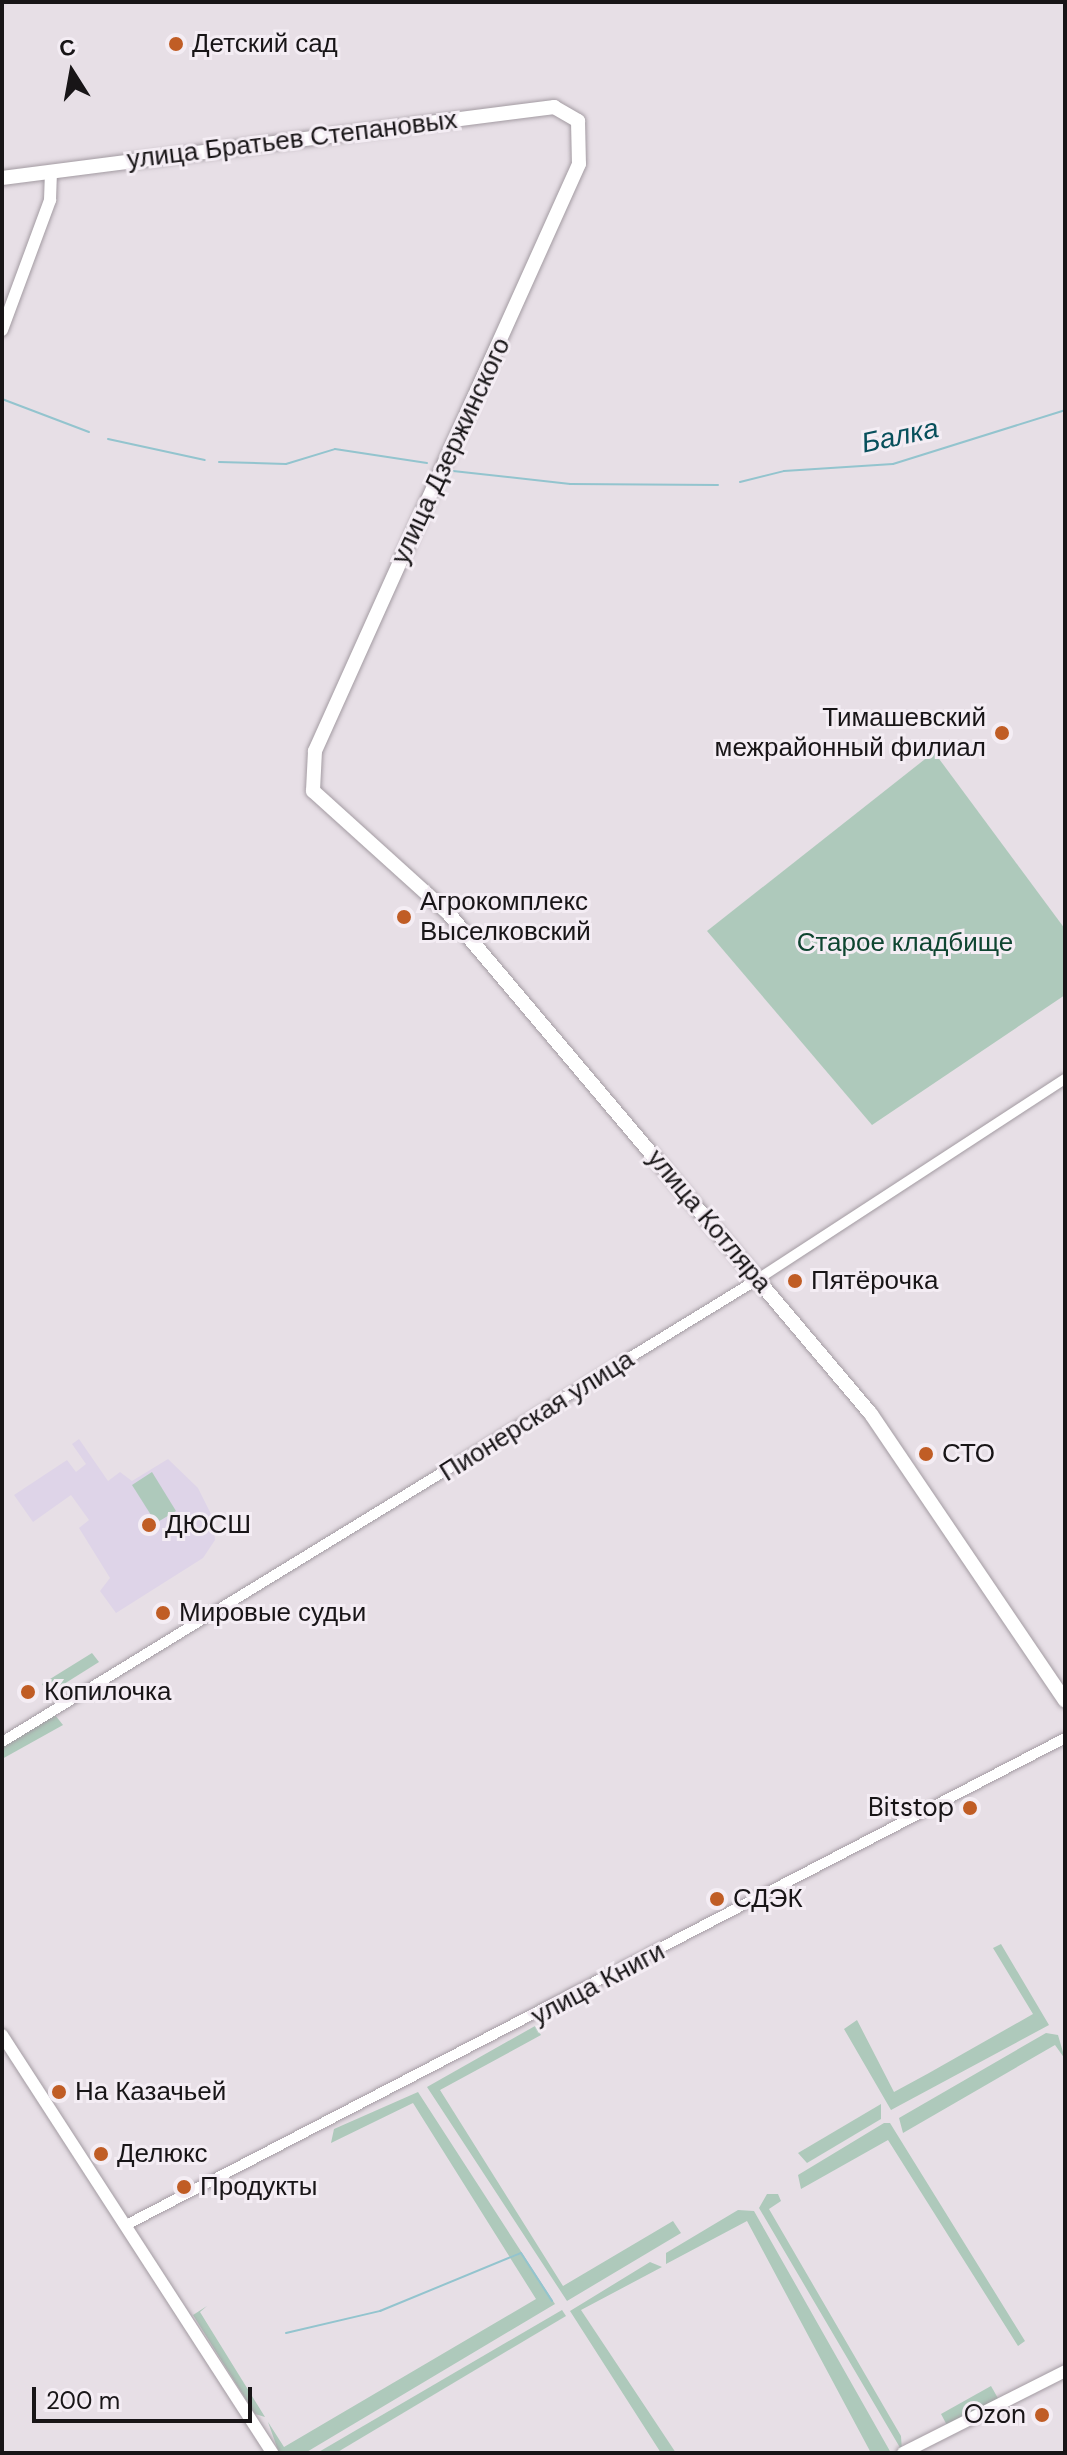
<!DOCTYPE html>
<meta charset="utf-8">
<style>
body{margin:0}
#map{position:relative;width:1067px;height:2455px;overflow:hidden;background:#e7dfe6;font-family:"DM Sans",sans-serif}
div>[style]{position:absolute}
.education>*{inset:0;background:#ded4e8}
.green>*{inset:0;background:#aec9bb}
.stream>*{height:2px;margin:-1px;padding:0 1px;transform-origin:1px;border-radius:1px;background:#93c4ce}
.roads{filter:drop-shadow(0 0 2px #a39ba2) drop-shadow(0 0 2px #a39ba2)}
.tertiary>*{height:10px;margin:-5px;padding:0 5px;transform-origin:5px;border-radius:5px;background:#fff}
.secondary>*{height:12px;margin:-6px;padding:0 6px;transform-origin:6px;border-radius:6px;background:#fff}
.primary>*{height:14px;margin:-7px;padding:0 7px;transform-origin:7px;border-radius:7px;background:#fff}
.dots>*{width:22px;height:22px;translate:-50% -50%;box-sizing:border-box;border:4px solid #f4edf4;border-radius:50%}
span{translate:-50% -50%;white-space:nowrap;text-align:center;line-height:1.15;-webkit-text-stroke:6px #f4edf4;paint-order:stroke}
.poi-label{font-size:26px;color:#181517}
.left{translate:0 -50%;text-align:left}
.right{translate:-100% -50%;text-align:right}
.street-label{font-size:26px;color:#181517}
.park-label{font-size:26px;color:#0e4530}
.water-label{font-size:28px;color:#08505c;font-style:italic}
.frame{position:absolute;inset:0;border:4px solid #181517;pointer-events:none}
.north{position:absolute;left:32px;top:32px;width:80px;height:80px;-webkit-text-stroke:6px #f4edf4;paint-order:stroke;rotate:349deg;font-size:22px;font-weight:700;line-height:32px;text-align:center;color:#181517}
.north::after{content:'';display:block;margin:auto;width:28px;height:36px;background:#181517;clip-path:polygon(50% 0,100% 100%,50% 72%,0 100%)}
.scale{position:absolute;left:32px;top:2387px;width:220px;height:36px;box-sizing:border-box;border:4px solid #181517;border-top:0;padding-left:10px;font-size:24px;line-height:28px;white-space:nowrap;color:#181517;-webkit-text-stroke:6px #f4edf4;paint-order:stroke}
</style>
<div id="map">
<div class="education">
<i style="clip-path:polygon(79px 1439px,108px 1481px,120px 1472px,132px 1481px,168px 1459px,198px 1488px,213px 1518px,215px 1540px,203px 1558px,116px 1613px,100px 1591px,110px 1578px,79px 1528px,89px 1520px,71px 1495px,33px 1522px,14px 1495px,67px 1460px,76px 1472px,86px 1464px,72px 1444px)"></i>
</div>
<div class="green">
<i style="clip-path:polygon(934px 752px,1065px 929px,1065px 995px,872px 1125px,707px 931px)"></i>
<i style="clip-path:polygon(152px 1472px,176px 1511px,156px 1523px,132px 1485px)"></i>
<i style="clip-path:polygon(92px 1653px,99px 1662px,48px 1694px,42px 1684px)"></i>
<i style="clip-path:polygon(55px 1715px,63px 1725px,2px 1759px,2px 1746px)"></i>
<i style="clip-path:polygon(1001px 1944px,1049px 2025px,891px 2110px,844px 2029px,857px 2020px,894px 2092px,929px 2073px,1033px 2014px,993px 1948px)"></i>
<i style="clip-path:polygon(535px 2026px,541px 2035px,440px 2090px,563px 2286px,673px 2221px,681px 2233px,567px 2301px,427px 2087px)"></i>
<i style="clip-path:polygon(1046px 2033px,1058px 2035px,1065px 2059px,1055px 2045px,903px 2133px,899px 2118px)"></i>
<i style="clip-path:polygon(418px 2092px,555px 2304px,305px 2453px,279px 2453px,268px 2422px,284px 2447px,536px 2299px,413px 2103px,331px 2143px,334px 2129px)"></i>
<i style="clip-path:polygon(881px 2104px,881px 2119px,807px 2163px,798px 2153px)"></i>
<i style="clip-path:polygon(884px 2123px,890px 2123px,1025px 2341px,1018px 2346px,888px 2140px,801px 2189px,798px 2175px)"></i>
<i style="clip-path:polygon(767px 2194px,778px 2194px,781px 2201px,769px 2209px,901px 2436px,902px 2451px,759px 2208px)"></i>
<i style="clip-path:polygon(738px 2210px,754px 2211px,891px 2453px,871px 2453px,747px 2221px,666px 2264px,666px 2253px)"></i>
<i style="clip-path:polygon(650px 2262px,662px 2267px,581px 2310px,676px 2453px,661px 2453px,570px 2311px)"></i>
<i style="clip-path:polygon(207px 2306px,200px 2312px,265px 2417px,255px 2414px,193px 2315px)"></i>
<i style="clip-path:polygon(562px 2310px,566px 2316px,336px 2453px,317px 2453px)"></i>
<i style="clip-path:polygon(991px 2386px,999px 2400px,949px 2429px,941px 2414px)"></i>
</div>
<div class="stream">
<i style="left:2px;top:399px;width:93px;rotate:20.8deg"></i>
<i style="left:108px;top:439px;width:99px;rotate:12.2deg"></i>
<i style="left:219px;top:462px;width:67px;rotate:1.7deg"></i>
<i style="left:286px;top:464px;width:51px;rotate:-17deg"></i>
<i style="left:335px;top:449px;width:93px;rotate:8.7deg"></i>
<i style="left:453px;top:471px;width:118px;rotate:6.3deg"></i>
<i style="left:570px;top:484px;width:148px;rotate:0.4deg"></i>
<i style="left:740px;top:482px;width:45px;rotate:-14deg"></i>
<i style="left:784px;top:471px;width:109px;rotate:-3.7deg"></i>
<i style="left:893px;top:464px;width:180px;rotate:-17.4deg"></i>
<i style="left:286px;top:2333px;width:97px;rotate:-13.2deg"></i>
<i style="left:380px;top:2311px;width:152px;rotate:-22.4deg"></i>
<i style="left:521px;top:2253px;width:57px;rotate:57.1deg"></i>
</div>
<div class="roads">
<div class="tertiary">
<i style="left:2px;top:1742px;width:887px;rotate:-31.48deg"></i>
<i style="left:758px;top:1279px;width:366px;rotate:-33.1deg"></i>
<i style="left:128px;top:2224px;width:1056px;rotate:-27.41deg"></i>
</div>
<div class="secondary">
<i style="left:2px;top:330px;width:139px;rotate:-69.7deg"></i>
<i style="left:50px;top:200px;width:28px;rotate:-88deg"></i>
<i style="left:2px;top:2035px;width:498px;rotate:57.1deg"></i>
<i style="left:903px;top:2453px;width:182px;rotate:-26.8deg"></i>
</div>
<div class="primary">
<i style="left:2px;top:178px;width:557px;rotate:-7.33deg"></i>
<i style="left:554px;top:107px;width:28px;rotate:30deg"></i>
<i style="left:578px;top:121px;width:43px;rotate:88.7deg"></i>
<i style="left:579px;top:164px;width:644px;rotate:114.22deg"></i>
<i style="left:315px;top:751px;width:40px;rotate:92.9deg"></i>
<i style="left:313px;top:791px;width:183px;rotate:42.1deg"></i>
<i style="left:449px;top:914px;width:654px;rotate:49.84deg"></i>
<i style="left:871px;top:1414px;width:346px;rotate:55.9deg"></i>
</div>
</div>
<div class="dots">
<i style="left:176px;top:44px;background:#c05d25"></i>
<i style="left:1002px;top:733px;background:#c05d25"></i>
<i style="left:404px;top:917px;background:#c05d25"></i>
<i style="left:795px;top:1281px;background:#c05d25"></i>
<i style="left:926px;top:1454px;background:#c05d25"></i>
<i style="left:149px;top:1525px;background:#c05d25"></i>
<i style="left:163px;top:1613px;background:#c05d25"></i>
<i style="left:28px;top:1692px;background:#c05d25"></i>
<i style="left:970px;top:1808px;background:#c05d25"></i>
<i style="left:717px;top:1899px;background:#c05d25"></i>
<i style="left:59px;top:2092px;background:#c05d25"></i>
<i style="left:101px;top:2154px;background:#c05d25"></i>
<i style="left:184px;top:2187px;background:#c05d25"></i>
<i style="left:1042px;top:2415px;background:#c05d25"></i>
</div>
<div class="poi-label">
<span class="left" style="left:192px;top:44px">Детский сад</span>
<span class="right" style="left:986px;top:733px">Тимашевский<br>межрайонный филиал</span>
<span class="left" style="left:420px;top:917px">Агрокомплекс<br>Выселковский</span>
<span class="left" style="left:811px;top:1281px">Пятёрочка</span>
<span class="left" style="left:942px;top:1454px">СТО</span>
<span class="left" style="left:165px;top:1525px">ДЮСШ</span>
<span class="left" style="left:179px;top:1613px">Мировые судьи</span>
<span class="left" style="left:44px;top:1692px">Копилочка</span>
<span class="right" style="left:954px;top:1808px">Bitstop</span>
<span class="left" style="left:733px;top:1899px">СДЭК</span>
<span class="left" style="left:75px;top:2092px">На Казачьей</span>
<span class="left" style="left:117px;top:2154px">Делюкс</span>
<span class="left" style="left:200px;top:2187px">Продукты</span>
<span class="right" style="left:1026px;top:2415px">Ozon</span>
</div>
<div class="street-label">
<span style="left:292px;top:140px;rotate:-7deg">улица Братьев Степановых</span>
<span style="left:451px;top:451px;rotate:-65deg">улица Дзержинского</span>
<span style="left:709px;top:1221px;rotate:50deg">улица Котляра</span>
<span style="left:537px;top:1416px;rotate:-32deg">Пионерская улица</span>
<span style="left:598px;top:1984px;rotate:-28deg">улица Книги</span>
</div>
<div class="park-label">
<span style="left:905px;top:943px">Старое кладбище</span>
</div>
<div class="water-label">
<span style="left:900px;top:436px;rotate:-12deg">Балка</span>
</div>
<div class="frame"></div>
<div class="north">С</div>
<div class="scale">200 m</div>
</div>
